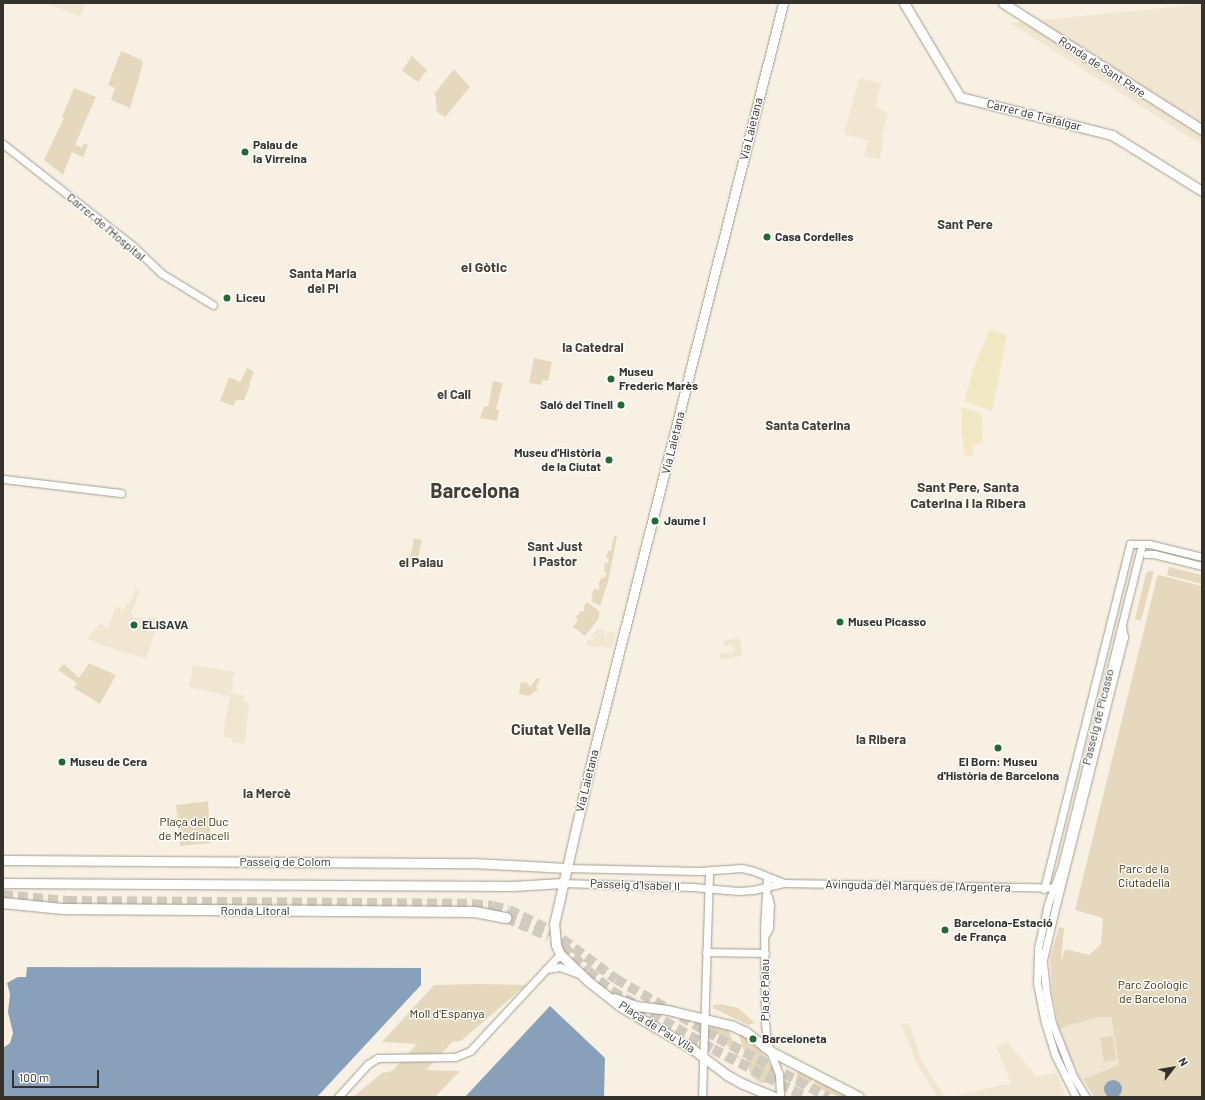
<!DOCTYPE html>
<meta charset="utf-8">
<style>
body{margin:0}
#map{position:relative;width:1205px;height:1100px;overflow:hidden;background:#f8f1e3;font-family:Barlow,sans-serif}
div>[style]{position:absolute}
.built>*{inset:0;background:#f1e6d1}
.green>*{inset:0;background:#e5d8bd}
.sand>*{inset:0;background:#f2e8c3}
.water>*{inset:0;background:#89a0ba}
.round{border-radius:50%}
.pier>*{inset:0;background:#f8f1e3}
.highway-tunnel>*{height:10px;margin-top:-5px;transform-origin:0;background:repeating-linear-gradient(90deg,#d1cbbf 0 10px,transparent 0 15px)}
.roads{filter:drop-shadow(0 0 1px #a39d90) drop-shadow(0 0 1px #a39d90)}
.minor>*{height:7px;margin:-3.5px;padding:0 3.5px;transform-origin:3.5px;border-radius:3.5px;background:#fff}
.major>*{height:9px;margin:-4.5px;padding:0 4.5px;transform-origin:4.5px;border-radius:4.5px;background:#fff}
.highway>*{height:10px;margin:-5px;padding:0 5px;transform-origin:5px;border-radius:5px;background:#fff}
.dots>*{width:11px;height:11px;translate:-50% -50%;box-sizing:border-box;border:2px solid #fff;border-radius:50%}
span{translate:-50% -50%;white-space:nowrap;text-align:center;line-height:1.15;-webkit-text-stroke:3px #fff;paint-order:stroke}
.street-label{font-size:12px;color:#35322d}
.poi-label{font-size:12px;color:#35322d;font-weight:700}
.left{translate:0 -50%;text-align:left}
.right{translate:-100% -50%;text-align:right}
.park-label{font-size:12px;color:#3e2d03}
.neighbourhood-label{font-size:13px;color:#433e33;font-weight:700}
.quarter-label{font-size:14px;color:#433e33;font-weight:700}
.district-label{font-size:16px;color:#433e33;font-weight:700}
.town-label{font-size:20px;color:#433e33;font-weight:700}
.frame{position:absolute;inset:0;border:4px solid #35322d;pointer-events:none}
.north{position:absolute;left:1153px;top:1048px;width:40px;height:40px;-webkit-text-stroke:3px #fff;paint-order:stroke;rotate:59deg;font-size:11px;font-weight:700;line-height:16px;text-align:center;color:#35322d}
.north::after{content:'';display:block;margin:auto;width:14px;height:18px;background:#35322d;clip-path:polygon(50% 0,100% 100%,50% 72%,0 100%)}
.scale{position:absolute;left:12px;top:1070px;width:87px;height:18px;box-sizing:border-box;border:2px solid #35322d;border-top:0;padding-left:5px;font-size:12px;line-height:14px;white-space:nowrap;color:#35322d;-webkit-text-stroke:3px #fff;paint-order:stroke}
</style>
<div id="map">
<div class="built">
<i style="clip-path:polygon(46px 3px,86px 3px,81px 15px,79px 16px)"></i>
<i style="clip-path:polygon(1202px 4px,1202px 145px,1010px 23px)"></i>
<i style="clip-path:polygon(859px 78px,881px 84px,875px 107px,888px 113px,882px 135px,884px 136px,880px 159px,864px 157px,868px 140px,844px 134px)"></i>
<i style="clip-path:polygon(135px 590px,140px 591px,131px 614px,134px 615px,134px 617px,147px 621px,151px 616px,160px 619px,146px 659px,101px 645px,87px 638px,100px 623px,110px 629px,109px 624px,116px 607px,124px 610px,126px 603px,130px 604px)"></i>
<i style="clip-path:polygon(597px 629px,604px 630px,604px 634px,607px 634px,607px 631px,616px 633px,612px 648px,588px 646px,586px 644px,589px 639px,592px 641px,594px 640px,591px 637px)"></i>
<i style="clip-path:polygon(740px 638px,742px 656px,721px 660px,719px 653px,723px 654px,729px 652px,729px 655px,732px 655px,732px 652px,734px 651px,734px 646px,731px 646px,730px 643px,728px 644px,728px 646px,724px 646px,723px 641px)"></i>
<i style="clip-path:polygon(193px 665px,235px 672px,231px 693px,244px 696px,243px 702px,249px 703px,245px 743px,232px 743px,233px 738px,223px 737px,230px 696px,189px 687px)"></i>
<i style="clip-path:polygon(1098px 1017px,1111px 1017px,1119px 1065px,1081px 1080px,1070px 1058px,1059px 1029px,1074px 1023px,1075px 1024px)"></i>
<i style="clip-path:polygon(909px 1023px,922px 1061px,945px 1097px,937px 1097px,916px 1062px,901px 1024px)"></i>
<i style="clip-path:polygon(1008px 1043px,1036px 1076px,1057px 1073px,1066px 1097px,952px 1097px,1011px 1083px,996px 1046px)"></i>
</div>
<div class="green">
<i style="clip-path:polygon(121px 51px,142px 60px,143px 64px,130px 108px,111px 100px,115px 88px,108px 85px)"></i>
<i style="clip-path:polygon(412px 56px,427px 70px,418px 82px,402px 71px)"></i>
<i style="clip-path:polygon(454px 69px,470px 87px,445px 117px,437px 112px,435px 93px)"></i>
<i style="clip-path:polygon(74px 88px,96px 97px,75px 145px,82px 148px,84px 143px,88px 145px,83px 157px,72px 152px,63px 175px,44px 160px,64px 118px,62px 117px)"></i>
<i style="clip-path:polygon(534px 358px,552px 362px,548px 381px,542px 380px,541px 385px,529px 383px)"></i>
<i style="clip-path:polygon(247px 368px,254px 372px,249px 384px,250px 385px,244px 400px,236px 400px,234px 406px,220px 401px,229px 377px,240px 382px)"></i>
<i style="clip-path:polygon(493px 381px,503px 383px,496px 409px,499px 410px,497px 421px,480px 418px,484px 406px,488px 407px)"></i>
<i style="clip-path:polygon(614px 536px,617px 536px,608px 582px,600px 606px,591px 601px,593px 597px,591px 595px,595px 588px,598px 590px,600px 586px,598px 584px,602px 577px,605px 578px,606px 573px,604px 571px,605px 563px,608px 563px,609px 559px,606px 558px,608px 551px,611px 551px)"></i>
<i style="clip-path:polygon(414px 538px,422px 540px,417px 562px,410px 560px)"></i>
<i style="clip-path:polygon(1169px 567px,1202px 575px,1202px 584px,1167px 575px)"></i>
<i style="clip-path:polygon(1150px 571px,1154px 571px,1141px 621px,1135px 619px,1146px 573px)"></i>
<i style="clip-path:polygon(1159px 575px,1202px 586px,1202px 1097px,1094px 1097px,1083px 1079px,1119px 1065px,1111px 1017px,1098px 1017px,1075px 1024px,1074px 1023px,1059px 1029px,1052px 992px,1050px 958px,1059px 927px,1064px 928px,1061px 962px,1065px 949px,1089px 955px,1101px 944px,1103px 918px,1075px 910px,1157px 577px)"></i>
<i style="clip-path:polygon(587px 602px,599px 611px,599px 618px,585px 636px,573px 627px,578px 620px,575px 618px,581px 611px,583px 612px,585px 609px,583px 607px)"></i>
<i style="clip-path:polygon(89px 663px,116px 675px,100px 704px,74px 688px,77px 683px,58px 670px,64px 664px,79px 678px)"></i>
<i style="clip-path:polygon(537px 678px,540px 679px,536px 687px,538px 690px,528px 696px,519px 694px,521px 682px,528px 683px,529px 686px,531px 686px)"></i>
<i style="clip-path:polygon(208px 801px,211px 843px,180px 846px,176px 805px)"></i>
<i style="clip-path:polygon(481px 984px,526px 985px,461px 1041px,452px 1042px,426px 1070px,460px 1071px,435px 1097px,353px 1097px,382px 1073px,392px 1071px,417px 1044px,382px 1042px,434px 985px)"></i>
<i style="clip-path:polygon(721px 1004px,738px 1008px,755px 1023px,748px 1025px,713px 1008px,713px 1005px)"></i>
<i style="clip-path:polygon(713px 1024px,727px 1027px,741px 1061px,710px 1026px)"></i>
<i style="clip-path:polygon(738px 1031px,759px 1048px,766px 1057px,774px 1073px,776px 1082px,760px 1083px,751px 1076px)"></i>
<i style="clip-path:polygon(1113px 1036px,1116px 1060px,1104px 1062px,1100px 1038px)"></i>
<i style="clip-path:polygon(798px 1070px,813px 1079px,806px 1087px,795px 1083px)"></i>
<i style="clip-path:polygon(815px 1079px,847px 1096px,847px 1097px,839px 1097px,814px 1086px)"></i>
</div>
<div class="sand">
<i style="clip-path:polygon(989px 330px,1007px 335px,992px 411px,964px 401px,973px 370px)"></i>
<i style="clip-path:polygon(962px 407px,982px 414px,983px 442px,972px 446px,974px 455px,965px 456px,961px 428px)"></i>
</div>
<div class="water">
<i style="clip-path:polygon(3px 967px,421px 968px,421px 985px,317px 1097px,3px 1097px)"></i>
<i style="clip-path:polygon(550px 1006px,605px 1058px,604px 1097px,465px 1097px)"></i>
<i class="round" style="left:1104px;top:1080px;width:18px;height:18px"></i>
</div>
<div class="pier">
<i style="clip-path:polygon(3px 967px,27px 967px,26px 977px,18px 977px,7px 983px,10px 994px,8px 1012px,13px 1033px,10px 1043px,3px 1048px)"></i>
</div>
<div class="highway-tunnel">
<i style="left:3px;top:895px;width:64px;rotate:5.4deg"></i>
<i style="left:67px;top:901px;width:406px;rotate:0.4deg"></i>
<i style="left:473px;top:904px;width:20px;rotate:6deg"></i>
<i style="left:493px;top:906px;width:16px;rotate:14deg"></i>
<i style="left:509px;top:910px;width:46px;rotate:26deg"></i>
<i style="left:550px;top:930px;width:82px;rotate:36.6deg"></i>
<i style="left:616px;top:979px;width:118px;rotate:30deg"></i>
<i style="left:718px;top:1038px;width:125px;rotate:28.2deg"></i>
<i style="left:506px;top:918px;width:46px;rotate:23.2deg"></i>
<i style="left:563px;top:946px;width:35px;rotate:45deg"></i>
<i style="left:588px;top:971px;width:31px;rotate:40deg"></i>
<i style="left:612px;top:991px;width:116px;rotate:29.9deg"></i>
<i style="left:713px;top:1049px;width:105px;rotate:27.3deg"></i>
</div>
<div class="roads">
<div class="minor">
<i style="left:3px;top:144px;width:164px;rotate:38.1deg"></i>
<i style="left:132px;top:245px;width:40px;rotate:44deg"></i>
<i style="left:161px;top:273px;width:61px;rotate:31.6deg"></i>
<i style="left:3px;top:479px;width:119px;rotate:6.8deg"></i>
<i style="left:1146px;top:554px;width:8px"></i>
<i style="left:1154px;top:554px;width:49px;rotate:14deg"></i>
<i style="left:566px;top:868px;width:133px;rotate:1.3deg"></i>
<i style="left:699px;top:871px;width:43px;rotate:-4deg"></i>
<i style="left:742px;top:868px;width:12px;rotate:14deg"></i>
<i style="left:754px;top:871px;width:31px;rotate:22deg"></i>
<i style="left:767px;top:877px;width:51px;rotate:93.4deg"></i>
<i style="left:764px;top:928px;width:95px;rotate:89.4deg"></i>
<i style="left:765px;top:1023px;width:20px;rotate:84deg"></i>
<i style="left:767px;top:1043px;width:34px;rotate:69deg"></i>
<i style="left:779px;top:1075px;width:22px;rotate:87deg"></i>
<i style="left:562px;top:883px;width:131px;rotate:1.7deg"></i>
<i style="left:693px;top:887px;width:45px;rotate:5.1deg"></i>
<i style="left:738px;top:891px;width:15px;rotate:-4deg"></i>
<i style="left:753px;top:890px;width:31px;rotate:-13deg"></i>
<i style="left:783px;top:883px;width:277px;rotate:1deg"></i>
<i style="left:1044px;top:889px;width:356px;rotate:-76deg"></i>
<i style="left:1130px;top:544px;width:19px"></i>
<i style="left:1149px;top:544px;width:55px;rotate:13.8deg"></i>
<i style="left:765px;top:935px;width:8px;rotate:-60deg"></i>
<i style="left:769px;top:928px;width:23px;rotate:-88deg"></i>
<i style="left:770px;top:905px;width:9px;rotate:-103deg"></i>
<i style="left:706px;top:952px;width:59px;rotate:1deg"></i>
<i style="left:547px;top:969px;width:13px;rotate:-9deg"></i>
<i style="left:560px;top:967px;width:20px;rotate:20deg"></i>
<i style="left:338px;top:1097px;width:45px;rotate:-47.7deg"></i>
<i style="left:368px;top:1064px;width:12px;rotate:-31deg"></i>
<i style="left:378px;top:1058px;width:77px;rotate:-0.7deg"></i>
<i style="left:455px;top:1057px;width:16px;rotate:-22deg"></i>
<i style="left:470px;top:1051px;width:132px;rotate:-47.1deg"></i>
<i style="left:702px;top:1097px;width:226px;rotate:-88.2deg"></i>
<i style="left:1076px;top:1097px;width:47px;rotate:-116.6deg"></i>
<i style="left:1055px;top:1055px;width:34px;rotate:-107deg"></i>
<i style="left:1045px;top:1023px;width:41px;rotate:-101.3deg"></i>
<i style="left:1037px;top:983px;width:35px;rotate:-88deg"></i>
<i style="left:1038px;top:948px;width:45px;rotate:-77.2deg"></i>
<i style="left:1048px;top:904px;width:37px;rotate:-70deg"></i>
<i style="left:1061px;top:869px;width:335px;rotate:-76deg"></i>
<i style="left:1086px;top:1097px;width:25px;rotate:-122deg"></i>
<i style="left:1073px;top:1076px;width:57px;rotate:-111.6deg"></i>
<i style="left:1052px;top:1023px;width:33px;rotate:-101deg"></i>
<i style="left:1046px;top:991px;width:31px;rotate:-96deg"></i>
<i style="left:1043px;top:960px;width:52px;rotate:-76.8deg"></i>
<i style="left:1055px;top:909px;width:281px;rotate:-75.8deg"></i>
<i style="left:1124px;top:637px;width:10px;rotate:-101deg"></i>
</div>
<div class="major">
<i style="left:904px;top:3px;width:109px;rotate:59.2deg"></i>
<i style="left:960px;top:97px;width:157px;rotate:14deg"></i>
<i style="left:1112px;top:135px;width:106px;rotate:31.9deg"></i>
<i style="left:1003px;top:3px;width:236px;rotate:32.5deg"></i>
<i style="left:3px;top:860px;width:469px;rotate:0.4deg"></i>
<i style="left:472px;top:863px;width:94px;rotate:3deg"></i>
<i style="left:3px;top:883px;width:510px;rotate:0.34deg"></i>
<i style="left:513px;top:886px;width:49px;rotate:-3.5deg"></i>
<i style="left:614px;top:998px;width:23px;rotate:20deg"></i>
<i style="left:636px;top:1006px;width:32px;rotate:7deg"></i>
<i style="left:668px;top:1010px;width:67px;rotate:13.8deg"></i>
<i style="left:733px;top:1026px;width:14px;rotate:25deg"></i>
<i style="left:746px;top:1032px;width:31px;rotate:38deg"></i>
<i style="left:770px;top:1051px;width:100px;rotate:27.3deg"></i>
<i style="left:774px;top:1097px;width:34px;rotate:-157deg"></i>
<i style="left:743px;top:1084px;width:18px;rotate:-151deg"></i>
<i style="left:727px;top:1075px;width:45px;rotate:-143.1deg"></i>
<i style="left:691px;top:1048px;width:81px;rotate:-149.6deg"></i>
<i style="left:621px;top:1007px;width:42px;rotate:-141.8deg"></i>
<i style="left:588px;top:981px;width:39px;rotate:-136deg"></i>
<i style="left:560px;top:954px;width:10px;rotate:-114deg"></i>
<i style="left:556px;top:945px;width:21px;rotate:-95deg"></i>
<i style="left:554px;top:924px;width:153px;rotate:-77.1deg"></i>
<i style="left:588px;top:775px;width:796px;rotate:-75.82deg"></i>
</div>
<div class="highway">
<i style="left:3px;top:903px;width:60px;rotate:5.7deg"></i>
<i style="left:63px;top:909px;width:412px;rotate:0.4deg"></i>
<i style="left:475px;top:912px;width:32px;rotate:11deg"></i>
</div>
</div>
<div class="dots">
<i style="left:245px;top:152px;background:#266833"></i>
<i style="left:767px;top:237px;background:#266833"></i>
<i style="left:227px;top:298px;background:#266833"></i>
<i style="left:611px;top:379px;background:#266833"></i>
<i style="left:621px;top:405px;background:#266833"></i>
<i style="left:609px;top:460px;background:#266833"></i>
<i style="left:655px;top:521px;background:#266833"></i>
<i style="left:840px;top:622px;background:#266833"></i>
<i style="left:134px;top:625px;background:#266833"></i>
<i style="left:998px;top:748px;background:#266833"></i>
<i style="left:62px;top:762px;background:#266833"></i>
<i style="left:945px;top:930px;background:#266833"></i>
<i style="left:753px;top:1039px;background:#266833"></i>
</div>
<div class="street-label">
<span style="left:1102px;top:67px;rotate:33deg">Ronda de Sant Pere</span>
<span style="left:1034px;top:115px;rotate:14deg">Carrer de Trafalgar</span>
<span style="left:751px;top:129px;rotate:-76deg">Via Laietana</span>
<span style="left:106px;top:227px;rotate:40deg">Carrer de l'Hospital</span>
<span style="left:673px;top:443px;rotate:-76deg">Via Laietana</span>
<span style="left:1098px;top:717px;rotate:-76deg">Passeig de Picasso</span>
<span style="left:587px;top:781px;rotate:-76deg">Via Laietana</span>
<span style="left:285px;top:862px">Passeig de Colom</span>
<span style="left:635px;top:885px;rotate:2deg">Passeig d'Isabel II</span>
<span style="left:918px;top:886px;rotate:1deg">Avinguda del Marquès de l'Argentera</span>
<span style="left:255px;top:911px">Ronda Litoral</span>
<span style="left:765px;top:990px;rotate:-90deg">Pla de Palau</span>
<span style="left:657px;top:1027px;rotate:32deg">Plaça de Pau Vila</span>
</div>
<div class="poi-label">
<span class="left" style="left:253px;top:152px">Palau de<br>la Virreina</span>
<span class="left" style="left:775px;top:237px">Casa Cordelles</span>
<span class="left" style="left:236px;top:298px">Liceu</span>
<span class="left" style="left:619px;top:379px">Museu<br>Frederic Marès</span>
<span class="right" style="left:613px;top:405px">Saló del Tinell</span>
<span class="right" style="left:601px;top:460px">Museu d'Història<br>de la Ciutat</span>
<span class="left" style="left:664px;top:521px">Jaume I</span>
<span class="left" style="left:848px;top:622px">Museu Picasso</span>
<span class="left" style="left:142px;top:625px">ELISAVA</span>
<span class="left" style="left:70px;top:762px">Museu de Cera</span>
<span style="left:998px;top:769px">El Born: Museu<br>d'Història de Barcelona</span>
<span class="left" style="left:954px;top:930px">Barcelona-Estació<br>de França</span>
<span class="left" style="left:762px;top:1039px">Barceloneta</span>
</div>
<div class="park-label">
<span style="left:194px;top:829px">Plaça del Duc<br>de Medinaceli</span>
<span style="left:1144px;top:876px">Parc de la<br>Ciutadella</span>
<span style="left:1153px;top:992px">Parc Zoològic<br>de Barcelona</span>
<span style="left:447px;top:1014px">Moll d'Espanya</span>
</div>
<div class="neighbourhood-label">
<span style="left:965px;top:224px">Sant Pere</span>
<span style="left:323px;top:281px">Santa Maria<br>del Pi</span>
<span style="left:593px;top:347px">la Catedral</span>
<span style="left:454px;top:394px">el Call</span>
<span style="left:808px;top:425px">Santa Caterina</span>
<span style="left:555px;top:554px">Sant Just<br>i Pastor</span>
<span style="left:421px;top:562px">el Palau</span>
<span style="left:881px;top:739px">la Ribera</span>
<span style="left:267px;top:793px">la Mercè</span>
</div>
<div class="quarter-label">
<span style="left:484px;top:267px">el Gòtic</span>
<span style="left:968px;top:495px">Sant Pere, Santa<br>Caterina i la Ribera</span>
</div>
<div class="district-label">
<span style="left:551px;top:729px">Ciutat Vella</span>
</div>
<div class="town-label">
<span style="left:475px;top:490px">Barcelona</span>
</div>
<div class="frame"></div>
<div class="north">N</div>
<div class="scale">100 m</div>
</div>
